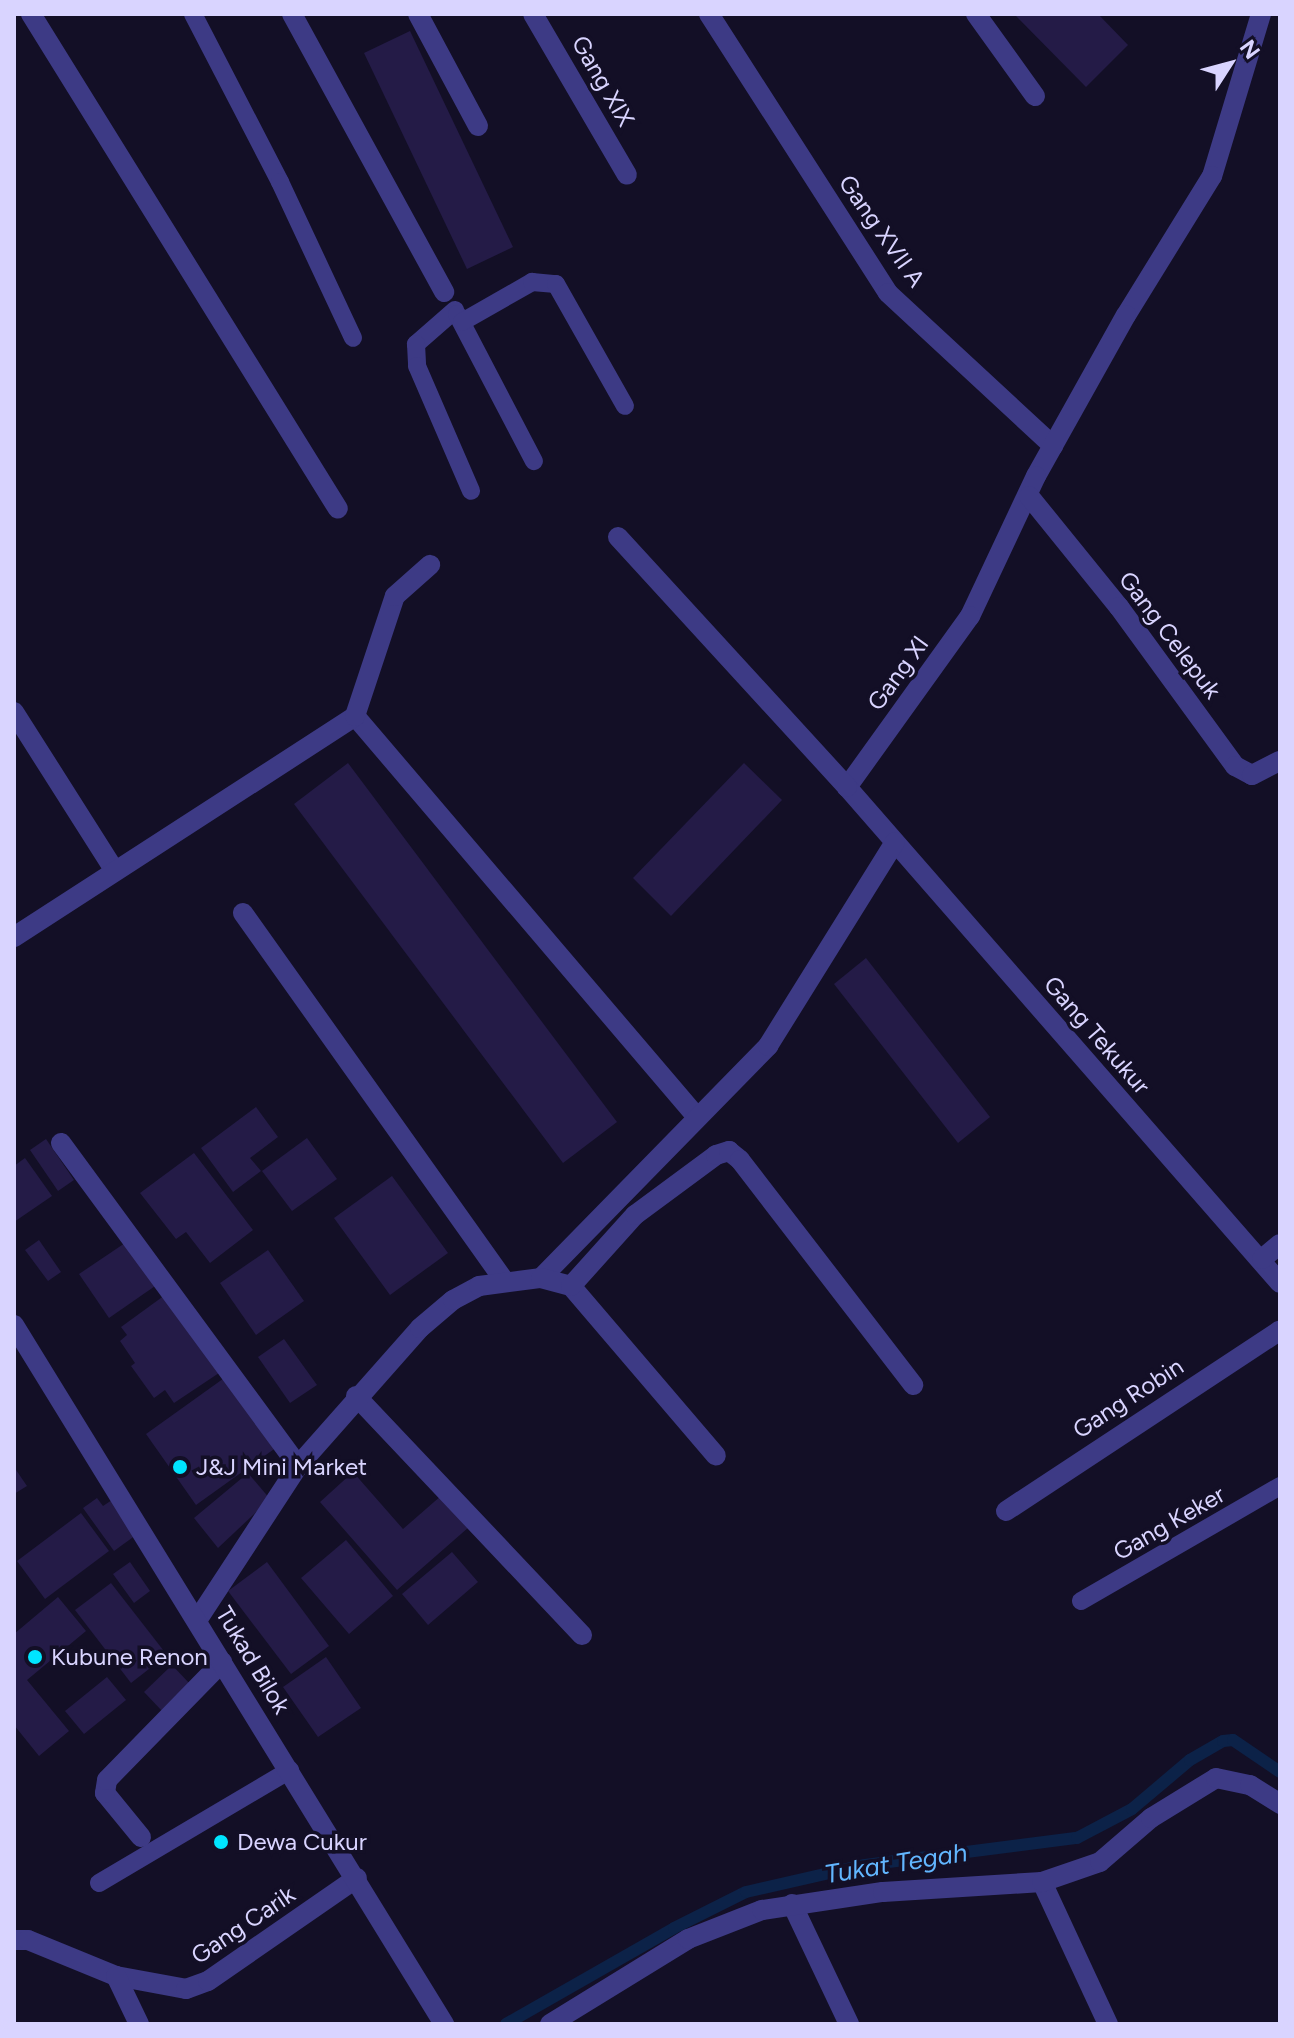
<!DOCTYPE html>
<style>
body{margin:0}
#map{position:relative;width:1294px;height:2038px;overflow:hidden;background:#130f26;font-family:Figtree,sans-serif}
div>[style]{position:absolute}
.stream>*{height:12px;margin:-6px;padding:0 6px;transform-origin:6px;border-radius:6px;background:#0c2248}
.building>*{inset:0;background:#241b47}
.service>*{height:18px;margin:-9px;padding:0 9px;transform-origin:9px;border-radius:9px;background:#3d3a85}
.minor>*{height:20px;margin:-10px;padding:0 10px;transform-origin:10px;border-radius:10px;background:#3d3a85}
.tertiary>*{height:20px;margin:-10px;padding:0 10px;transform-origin:10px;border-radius:10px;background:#3d3a85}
.dots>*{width:22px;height:22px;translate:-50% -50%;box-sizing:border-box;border:4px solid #130f26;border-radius:50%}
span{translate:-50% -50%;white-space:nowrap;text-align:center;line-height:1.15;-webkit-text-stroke:7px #130f26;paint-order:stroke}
.street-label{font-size:24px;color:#d9d4ff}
.poi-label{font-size:24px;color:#d9d4ff}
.left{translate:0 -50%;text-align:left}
.water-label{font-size:26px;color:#62b6ff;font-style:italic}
.frame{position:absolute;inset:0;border:16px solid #d9d4ff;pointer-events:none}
.north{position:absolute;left:1190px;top:24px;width:80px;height:80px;-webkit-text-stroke:6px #130f26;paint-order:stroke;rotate:54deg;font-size:22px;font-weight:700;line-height:32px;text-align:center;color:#d9d4ff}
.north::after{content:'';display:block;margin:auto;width:28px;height:36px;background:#d9d4ff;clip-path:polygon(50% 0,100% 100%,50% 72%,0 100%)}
</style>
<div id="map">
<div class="stream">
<i style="left:506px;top:2024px;width:193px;rotate:-29.7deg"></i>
<i style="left:674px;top:1928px;width:80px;rotate:-26.6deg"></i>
<i style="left:746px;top:1892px;width:122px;rotate:-12.8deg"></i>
<i style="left:865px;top:1865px;width:214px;rotate:-7.3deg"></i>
<i style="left:1077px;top:1838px;width:62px;rotate:-27.8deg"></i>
<i style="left:1132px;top:1809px;width:76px;rotate:-40.2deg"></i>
<i style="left:1190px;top:1760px;width:38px;rotate:-30deg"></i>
<i style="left:1223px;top:1741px;width:10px;rotate:-6deg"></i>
<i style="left:1233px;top:1740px;width:57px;rotate:34.2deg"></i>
</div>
<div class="building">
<i style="clip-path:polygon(1014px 14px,1098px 14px,1128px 45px,1086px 87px)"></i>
<i style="clip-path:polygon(410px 31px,513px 247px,467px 269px,364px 53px)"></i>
<i style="clip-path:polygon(348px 763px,617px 1122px,563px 1163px,294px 804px)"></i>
<i style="clip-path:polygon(744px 763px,782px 800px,671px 916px,633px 878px)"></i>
<i style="clip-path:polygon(866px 958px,990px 1117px,958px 1143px,834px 984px)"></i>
<i style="clip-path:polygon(256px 1107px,278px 1137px,250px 1158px,261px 1171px,233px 1192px,201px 1148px)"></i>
<i style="clip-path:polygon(307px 1138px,337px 1179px,292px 1211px,262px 1171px)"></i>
<i style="clip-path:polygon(46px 1139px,74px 1180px,58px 1191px,30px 1150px)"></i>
<i style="clip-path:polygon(194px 1153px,253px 1230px,210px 1263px,186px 1232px,176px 1239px,140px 1193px)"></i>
<i style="clip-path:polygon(25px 1158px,52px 1196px,14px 1222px,14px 1166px)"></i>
<i style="clip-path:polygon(392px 1176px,448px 1253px,390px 1295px,334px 1218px)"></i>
<i style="clip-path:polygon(39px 1240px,61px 1272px,48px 1281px,25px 1250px)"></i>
<i style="clip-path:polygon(128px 1241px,158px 1284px,109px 1318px,79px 1274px)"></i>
<i style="clip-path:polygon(268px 1250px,304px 1301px,256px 1335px,220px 1283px)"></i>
<i style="clip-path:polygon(165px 1295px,219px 1373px,174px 1403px,165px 1390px,154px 1398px,131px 1366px,135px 1363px,120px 1341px,127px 1335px,121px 1327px)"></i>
<i style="clip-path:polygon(284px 1339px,317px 1385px,290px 1403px,258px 1357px)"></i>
<i style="clip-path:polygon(227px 1376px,277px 1447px,196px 1505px,146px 1434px)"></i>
<i style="clip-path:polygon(14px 1467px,27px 1486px,14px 1494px)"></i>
<i style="clip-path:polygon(353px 1472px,403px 1529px,442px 1495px,469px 1527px,397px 1590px,320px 1502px)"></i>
<i style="clip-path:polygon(248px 1473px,270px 1499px,218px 1548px,194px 1518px)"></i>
<i style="clip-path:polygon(97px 1498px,103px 1506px,112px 1500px,136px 1535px,114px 1551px,83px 1508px)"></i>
<i style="clip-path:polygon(81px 1513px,109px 1551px,45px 1599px,17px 1561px)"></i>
<i style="clip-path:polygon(346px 1540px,393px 1596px,349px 1634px,301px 1578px)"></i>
<i style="clip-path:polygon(452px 1552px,478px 1582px,428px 1625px,402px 1594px)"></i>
<i style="clip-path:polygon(130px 1562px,150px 1591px,134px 1603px,113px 1574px)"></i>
<i style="clip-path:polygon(267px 1562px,329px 1646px,291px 1674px,228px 1591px)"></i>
<i style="clip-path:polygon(111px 1583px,167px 1655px,131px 1683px,75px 1610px)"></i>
<i style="clip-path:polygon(58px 1597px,86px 1631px,27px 1680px,69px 1731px,39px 1756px,14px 1725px,14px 1634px)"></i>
<i style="clip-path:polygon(326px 1657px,361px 1708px,318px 1737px,283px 1687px)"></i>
<i style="clip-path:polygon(172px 1665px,190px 1684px,163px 1712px,144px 1692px)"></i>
<i style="clip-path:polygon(107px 1677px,126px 1700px,84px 1734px,65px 1711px)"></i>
</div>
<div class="service">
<i style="left:193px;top:14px;width:189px;rotate:62.6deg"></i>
<i style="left:280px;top:182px;width:172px;rotate:64.9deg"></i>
<i style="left:455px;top:310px;width:52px;rotate:138.9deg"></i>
<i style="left:416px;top:344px;width:22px;rotate:87deg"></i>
<i style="left:417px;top:366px;width:136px;rotate:66.6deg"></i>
<i style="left:457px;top:314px;width:166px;rotate:62.4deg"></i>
<i style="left:462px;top:322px;width:81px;rotate:-29.7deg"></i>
<i style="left:532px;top:282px;width:24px;rotate:5deg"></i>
<i style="left:556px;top:284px;width:140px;rotate:60.5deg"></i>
<i style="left:1081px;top:1601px;width:230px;rotate:-30deg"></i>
<i style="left:99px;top:1883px;width:222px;rotate:-30.6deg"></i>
</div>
<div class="minor">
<i style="left:31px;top:14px;width:582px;rotate:58.19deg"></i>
<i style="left:292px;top:14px;width:317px;rotate:61.3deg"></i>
<i style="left:418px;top:14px;width:127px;rotate:61.8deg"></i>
<i style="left:533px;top:14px;width:186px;rotate:59.7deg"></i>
<i style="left:709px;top:14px;width:331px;rotate:57.3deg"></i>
<i style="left:888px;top:293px;width:225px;rotate:42.8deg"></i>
<i style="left:976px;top:14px;width:101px;rotate:54.3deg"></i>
<i style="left:1261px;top:14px;width:169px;rotate:106.8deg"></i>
<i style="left:1212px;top:176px;width:163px;rotate:121.7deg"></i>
<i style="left:1126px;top:315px;width:184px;rotate:119.2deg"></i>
<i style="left:1036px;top:476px;width:155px;rotate:115.2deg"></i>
<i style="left:970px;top:616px;width:211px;rotate:125.7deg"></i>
<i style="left:847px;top:787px;width:658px;rotate:48.88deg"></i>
<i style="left:1029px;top:496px;width:143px;rotate:51deg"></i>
<i style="left:1119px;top:607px;width:197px;rotate:53.9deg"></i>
<i style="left:1235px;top:766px;width:19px;rotate:28deg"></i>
<i style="left:1252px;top:775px;width:31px;rotate:-27deg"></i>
<i style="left:618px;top:537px;width:339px;rotate:47.5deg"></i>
<i style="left:14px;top:712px;width:188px;rotate:57.6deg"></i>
<i style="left:355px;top:716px;width:526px;rotate:49.55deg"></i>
<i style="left:243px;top:913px;width:450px;rotate:54.6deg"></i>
<i style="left:14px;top:937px;width:406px;rotate:-32.9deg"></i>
<i style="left:355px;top:716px;width:126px;rotate:-71.6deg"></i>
<i style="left:395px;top:596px;width:47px;rotate:-41.5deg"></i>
<i style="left:61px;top:1143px;width:401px;rotate:53.7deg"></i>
<i style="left:1262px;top:1259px;width:23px;rotate:-40deg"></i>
<i style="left:541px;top:1278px;width:325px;rotate:-45.6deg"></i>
<i style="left:768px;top:1046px;width:240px;rotate:-58.1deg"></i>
<i style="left:571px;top:1286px;width:223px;rotate:49.5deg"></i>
<i style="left:356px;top:1396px;width:329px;rotate:46.6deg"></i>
<i style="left:1006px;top:1511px;width:328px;rotate:-33.4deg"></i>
<i style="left:198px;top:1619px;width:183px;rotate:-56.8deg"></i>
<i style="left:298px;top:1466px;width:184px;rotate:-48.5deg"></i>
<i style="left:420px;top:1328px;width:43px;rotate:-40.3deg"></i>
<i style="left:453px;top:1300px;width:30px;rotate:-28deg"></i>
<i style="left:479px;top:1286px;width:63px;rotate:-7.4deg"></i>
<i style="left:541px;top:1278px;width:31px;rotate:15deg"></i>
<i style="left:571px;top:1286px;width:96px;rotate:-48deg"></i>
<i style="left:635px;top:1215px;width:101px;rotate:-36.5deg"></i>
<i style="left:716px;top:1155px;width:14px;rotate:-17deg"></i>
<i style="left:729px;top:1151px;width:14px;rotate:39deg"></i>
<i style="left:740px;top:1160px;width:284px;rotate:52.4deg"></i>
<i style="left:141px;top:1837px;width:57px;rotate:-129.3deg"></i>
<i style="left:105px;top:1793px;width:13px;rotate:-81deg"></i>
<i style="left:107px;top:1780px;width:165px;rotate:-45.7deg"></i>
<i style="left:1042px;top:1882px;width:157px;rotate:65.1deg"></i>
<i style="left:792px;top:1904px;width:133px;rotate:64.6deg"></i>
<i style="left:14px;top:1940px;width:14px"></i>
<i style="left:28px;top:1940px;width:95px;rotate:22.2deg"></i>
<i style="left:116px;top:1976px;width:71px;rotate:10.5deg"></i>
<i style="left:186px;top:1989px;width:23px;rotate:-20deg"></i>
<i style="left:208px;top:1981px;width:181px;rotate:-34.7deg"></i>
<i style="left:116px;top:1976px;width:53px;rotate:64.4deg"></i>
<i style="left:550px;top:2024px;width:162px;rotate:-31.6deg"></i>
<i style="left:688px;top:1939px;width:79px;rotate:-21.4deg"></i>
<i style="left:762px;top:1910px;width:122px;rotate:-8.5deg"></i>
<i style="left:883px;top:1892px;width:159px;rotate:-3.6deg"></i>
<i style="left:1042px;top:1882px;width:61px;rotate:-19deg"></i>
<i style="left:1100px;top:1862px;width:67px;rotate:-40.8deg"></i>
<i style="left:1151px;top:1818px;width:76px;rotate:-31.6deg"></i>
<i style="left:1216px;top:1778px;width:35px;rotate:12deg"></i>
<i style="left:1250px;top:1785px;width:36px;rotate:32deg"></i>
</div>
<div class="tertiary">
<i style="left:14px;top:1325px;width:821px;rotate:58.4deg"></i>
</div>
<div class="dots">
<i style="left:180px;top:1467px;background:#00e5ff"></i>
<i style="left:35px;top:1657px;background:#00e5ff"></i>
<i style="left:221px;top:1842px;background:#00e5ff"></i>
</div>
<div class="street-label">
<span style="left:603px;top:81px;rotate:60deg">Gang XIX</span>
<span style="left:882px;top:231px;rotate:55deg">Gang XVII A</span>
<span style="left:1170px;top:635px;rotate:53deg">Gang Celepuk</span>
<span style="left:898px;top:673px;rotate:-54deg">Gang XI</span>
<span style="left:1097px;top:1035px;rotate:49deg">Gang Tekukur</span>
<span style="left:1128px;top:1398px;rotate:-33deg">Gang Robin</span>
<span style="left:1169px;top:1523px;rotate:-30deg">Gang Keker</span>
<span style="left:253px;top:1660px;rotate:59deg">Tukad Bilok</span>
<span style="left:243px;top:1925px;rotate:-34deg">Gang Carik</span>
</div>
<div class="poi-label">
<span class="left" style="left:196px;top:1467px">J&amp;J Mini Market</span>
<span class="left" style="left:51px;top:1657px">Kubune Renon</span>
<span class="left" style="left:237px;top:1842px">Dewa Cukur</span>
</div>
<div class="water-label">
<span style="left:896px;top:1864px;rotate:-9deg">Tukat Tegah</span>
</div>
<div class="frame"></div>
<div class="north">N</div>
</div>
